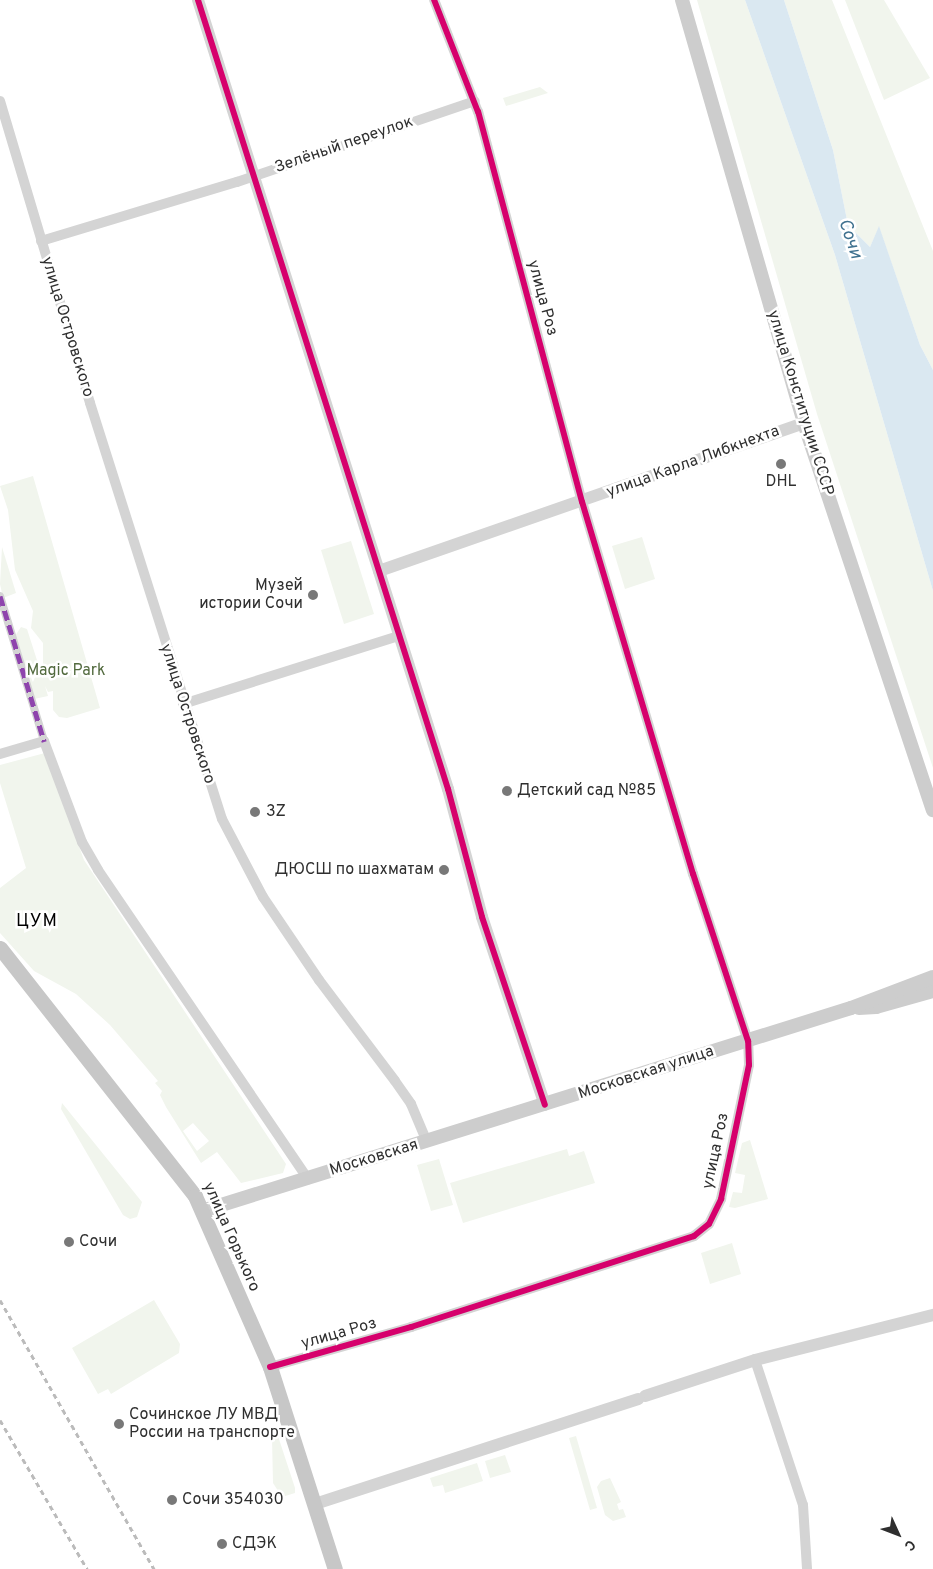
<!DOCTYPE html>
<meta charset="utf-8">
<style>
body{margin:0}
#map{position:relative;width:933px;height:1569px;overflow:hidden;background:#fff;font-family:Overpass,sans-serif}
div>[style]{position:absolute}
.green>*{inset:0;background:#f1f5ed}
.water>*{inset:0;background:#dae8f1}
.pedestrian>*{height:8px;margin:-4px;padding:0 4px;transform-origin:4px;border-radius:4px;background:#d4d4d4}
.minor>*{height:10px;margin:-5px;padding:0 5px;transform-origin:5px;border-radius:5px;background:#d4d4d4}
.tertiary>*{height:12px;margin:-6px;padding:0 6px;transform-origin:6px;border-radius:6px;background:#d4d4d4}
.secondary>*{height:14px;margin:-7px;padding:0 7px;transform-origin:7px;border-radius:7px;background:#cdcdcd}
.primary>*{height:15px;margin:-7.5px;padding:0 7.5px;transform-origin:7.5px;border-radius:7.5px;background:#c7c7c7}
.rail>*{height:3px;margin-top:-1.5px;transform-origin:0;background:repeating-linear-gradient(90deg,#bbb 0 5px,transparent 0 9px)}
.quiet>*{height:5px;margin-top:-2.5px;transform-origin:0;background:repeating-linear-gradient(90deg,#8e44ad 0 10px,transparent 0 15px)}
.cycleway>*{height:6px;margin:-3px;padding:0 3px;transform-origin:3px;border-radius:3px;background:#d6006c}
.dots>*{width:14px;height:14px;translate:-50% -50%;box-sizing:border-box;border:2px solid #fff;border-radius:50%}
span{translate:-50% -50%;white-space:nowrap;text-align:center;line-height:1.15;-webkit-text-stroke:5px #fff;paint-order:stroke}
.street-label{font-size:16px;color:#2f2f2f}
.poi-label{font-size:16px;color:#2f2f2f}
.right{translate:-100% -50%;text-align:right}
.left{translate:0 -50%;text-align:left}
.park-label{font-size:16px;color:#526a3e}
.water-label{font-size:18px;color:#3f718f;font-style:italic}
.neighbourhood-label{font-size:18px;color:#000;letter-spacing:1px}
.north{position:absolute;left:873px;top:1509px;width:50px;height:50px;-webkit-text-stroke:4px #fff;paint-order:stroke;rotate:133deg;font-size:14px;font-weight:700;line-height:20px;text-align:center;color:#2f2f2f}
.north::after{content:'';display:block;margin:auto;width:18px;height:22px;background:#2f2f2f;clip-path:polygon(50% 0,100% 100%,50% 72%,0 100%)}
</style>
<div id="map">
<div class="green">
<i style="clip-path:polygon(697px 0,745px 0,835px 255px,933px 591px,933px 768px,817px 414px)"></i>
<i style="clip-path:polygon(784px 0,832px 0,933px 251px,933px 370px,920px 345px,879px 227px,870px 247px,848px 225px,833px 150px)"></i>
<i style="clip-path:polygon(845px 0,884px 0,930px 78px,884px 100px)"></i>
<i style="clip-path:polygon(540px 87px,548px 93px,506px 106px,503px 98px)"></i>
<i style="clip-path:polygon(33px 476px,100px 708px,67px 718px,59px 717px,53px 710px,53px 691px,48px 692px,45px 686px,48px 696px,34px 699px,15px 636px,21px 627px,27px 629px,43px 679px,43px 643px,31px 628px,33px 611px,15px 570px,8px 510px,0 486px)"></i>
<i style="clip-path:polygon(642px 537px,655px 579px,625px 589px,612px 546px)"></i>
<i style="clip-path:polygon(351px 541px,374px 614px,344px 624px,321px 550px)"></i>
<i style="clip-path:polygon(2px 547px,16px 593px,3px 598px,0 584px)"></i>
<i style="clip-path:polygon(evenodd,45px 753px,84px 860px,286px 1164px,283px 1173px,241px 1183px,217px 1152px,201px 1163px,166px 1107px,160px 1095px,162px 1091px,155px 1083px,158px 1081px,110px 1025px,76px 994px,34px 971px,0 933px,0 888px,26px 868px,0 783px,0 765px,45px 753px,193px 1123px,209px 1141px,197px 1151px,183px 1131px,193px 1123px)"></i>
<i style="clip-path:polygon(62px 1103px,142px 1202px,137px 1217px,130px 1219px,123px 1215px,61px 1109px)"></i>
<i style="clip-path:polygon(750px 1140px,768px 1199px,735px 1208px,729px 1207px,733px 1192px,742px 1193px,745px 1175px,735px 1173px,742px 1143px)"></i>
<i style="clip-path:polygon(567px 1149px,569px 1156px,584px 1151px,595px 1183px,463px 1223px,450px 1183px)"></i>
<i style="clip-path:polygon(439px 1159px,453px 1205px,431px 1211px,417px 1165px)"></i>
<i style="clip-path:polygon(732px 1243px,741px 1274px,710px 1284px,701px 1253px)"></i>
<i style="clip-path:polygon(154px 1300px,180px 1344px,179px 1353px,111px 1394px,108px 1389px,98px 1394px,72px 1348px)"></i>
<i style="clip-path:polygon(278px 1436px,295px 1488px,295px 1493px,282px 1497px,273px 1483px,272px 1438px)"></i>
<i style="clip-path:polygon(576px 1436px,597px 1508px,590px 1510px,569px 1438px)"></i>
<i style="clip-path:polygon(505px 1455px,511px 1472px,490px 1478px,485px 1461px)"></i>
<i style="clip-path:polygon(477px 1463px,483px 1481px,445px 1493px,443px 1485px,433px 1487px,430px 1478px)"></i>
<i style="clip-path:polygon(610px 1478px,621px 1502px,617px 1504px,619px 1510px,623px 1509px,626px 1517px,613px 1521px,605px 1515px,597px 1487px,601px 1481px)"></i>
</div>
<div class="water">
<i style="clip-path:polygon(745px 0,784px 0,833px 150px,848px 225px,870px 247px,879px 226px,920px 345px,933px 370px,933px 591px,835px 255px)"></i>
</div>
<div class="pedestrian">
<i style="left:0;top:596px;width:152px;rotate:73.1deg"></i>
</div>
<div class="minor">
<i style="left:0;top:101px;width:315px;rotate:73.4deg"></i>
<i style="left:90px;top:403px;width:436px;rotate:72.4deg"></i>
<i style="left:222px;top:819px;width:88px;rotate:62.3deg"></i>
<i style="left:263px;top:897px;width:100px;rotate:56deg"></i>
<i style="left:319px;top:980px;width:126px;rotate:53deg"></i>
<i style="left:395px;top:1081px;width:28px;rotate:55deg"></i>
<i style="left:411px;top:1104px;width:41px;rotate:67.2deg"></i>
<i style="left:41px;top:241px;width:205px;rotate:-16.8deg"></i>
<i style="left:237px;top:182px;width:251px;rotate:-18.8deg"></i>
<i style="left:183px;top:704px;width:226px;rotate:-17.5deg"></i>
<i style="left:0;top:754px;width:46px;rotate:-16.5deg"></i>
<i style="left:44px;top:741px;width:108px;rotate:69.4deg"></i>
<i style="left:82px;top:842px;width:32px;rotate:60deg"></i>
<i style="left:98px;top:870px;width:374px;rotate:55.8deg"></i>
<i style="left:755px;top:1360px;width:153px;rotate:71.7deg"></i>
<i style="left:803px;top:1505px;width:64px;rotate:86.4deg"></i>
<i style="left:270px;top:1367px;width:147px;rotate:-15.8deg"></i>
<i style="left:411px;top:1327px;width:297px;rotate:-17.8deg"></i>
<i style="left:694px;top:1236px;width:19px;rotate:-39deg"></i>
<i style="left:709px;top:1224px;width:28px;rotate:-64deg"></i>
<i style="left:721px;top:1199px;width:137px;rotate:-78.2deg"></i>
<i style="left:749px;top:1065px;width:24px;rotate:-92deg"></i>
<i style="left:748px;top:1041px;width:176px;rotate:-108.2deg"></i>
<i style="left:693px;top:874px;width:388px;rotate:-106.6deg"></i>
<i style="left:582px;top:502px;width:404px;rotate:-104.9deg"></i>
<i style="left:478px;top:112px;width:120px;rotate:-111.4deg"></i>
</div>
<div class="tertiary">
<i style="left:198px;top:0;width:828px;rotate:72.42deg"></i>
<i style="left:448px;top:789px;width:132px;rotate:75.1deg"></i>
<i style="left:482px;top:917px;width:198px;rotate:71.5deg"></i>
<i style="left:379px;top:571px;width:450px;rotate:-19.2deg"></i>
<i style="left:645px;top:1396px;width:116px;rotate:-18.1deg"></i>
<i style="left:755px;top:1360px;width:184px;rotate:-14.2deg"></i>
<i style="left:315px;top:1504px;width:340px;rotate:-18deg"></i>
</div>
<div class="secondary">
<i style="left:682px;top:0;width:440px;rotate:73.9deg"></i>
<i style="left:804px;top:423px;width:408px;rotate:71.6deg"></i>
<i style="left:859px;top:1008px;width:17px;rotate:-3deg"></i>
<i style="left:876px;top:1007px;width:59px;rotate:-15.7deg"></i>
<i style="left:202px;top:1211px;width:680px;rotate:-17.37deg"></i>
<i style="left:851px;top:1008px;width:88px;rotate:-20.7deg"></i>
</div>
<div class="primary">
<i style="left:0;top:948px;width:315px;rotate:51.8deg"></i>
<i style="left:195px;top:1196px;width:187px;rotate:66.3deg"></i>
<i style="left:270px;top:1367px;width:212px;rotate:72.2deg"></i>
</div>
<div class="rail">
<i style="left:0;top:1300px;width:310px;rotate:60.2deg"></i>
<i style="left:0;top:1420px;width:173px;rotate:59.7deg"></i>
</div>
<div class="quiet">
<i style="left:0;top:596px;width:152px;rotate:73.1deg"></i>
</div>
<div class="cycleway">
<i style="left:198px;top:0;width:828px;rotate:72.42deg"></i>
<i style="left:448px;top:789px;width:132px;rotate:75.1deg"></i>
<i style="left:482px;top:917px;width:198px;rotate:71.5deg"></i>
<i style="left:270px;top:1367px;width:147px;rotate:-15.8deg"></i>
<i style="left:411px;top:1327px;width:297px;rotate:-17.8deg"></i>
<i style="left:694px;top:1236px;width:19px;rotate:-39deg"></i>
<i style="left:709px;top:1224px;width:28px;rotate:-64deg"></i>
<i style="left:721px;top:1199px;width:137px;rotate:-78.2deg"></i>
<i style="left:749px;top:1065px;width:24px;rotate:-92deg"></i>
<i style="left:748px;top:1041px;width:176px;rotate:-108.2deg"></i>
<i style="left:693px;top:874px;width:388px;rotate:-106.6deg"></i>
<i style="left:582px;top:502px;width:404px;rotate:-104.9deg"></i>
<i style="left:478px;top:112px;width:120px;rotate:-111.4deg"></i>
</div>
<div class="dots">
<i style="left:781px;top:464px;background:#787878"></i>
<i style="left:313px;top:595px;background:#787878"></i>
<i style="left:507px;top:791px;background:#787878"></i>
<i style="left:255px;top:812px;background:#787878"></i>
<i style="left:444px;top:870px;background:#787878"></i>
<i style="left:69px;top:1242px;background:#787878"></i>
<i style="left:119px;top:1424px;background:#787878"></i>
<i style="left:172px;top:1500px;background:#787878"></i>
<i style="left:222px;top:1544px;background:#787878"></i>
</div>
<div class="street-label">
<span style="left:344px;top:145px;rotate:-19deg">Зелёный переулок</span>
<span style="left:542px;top:298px;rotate:75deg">улица Роз</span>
<span style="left:67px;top:327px;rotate:73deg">улица Островского</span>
<span style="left:800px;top:403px;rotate:73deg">улица Конституции СССР</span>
<span style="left:693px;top:462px;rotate:-20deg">улица Карла Либкнехта</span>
<span style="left:187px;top:714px;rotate:72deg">улица Островского</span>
<span style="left:646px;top:1073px;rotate:-18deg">Московская улица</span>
<span style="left:716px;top:1151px;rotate:-78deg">улица Роз</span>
<span style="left:374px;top:1158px;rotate:-17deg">Московская</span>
<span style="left:231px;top:1237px;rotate:66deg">улица Горького</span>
<span style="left:339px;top:1334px;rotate:-16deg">улица Роз</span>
</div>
<div class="poi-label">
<span style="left:781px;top:482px">DHL</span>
<span class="right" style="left:303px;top:595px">Музей<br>истории Сочи</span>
<span class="left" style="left:517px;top:791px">Детский сад №85</span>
<span class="left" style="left:266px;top:812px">3Z</span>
<span class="right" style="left:434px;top:870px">ДЮСШ по шахматам</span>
<span class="left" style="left:79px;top:1242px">Сочи</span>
<span class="left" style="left:129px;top:1424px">Сочинское ЛУ МВД<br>России на транспорте</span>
<span class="left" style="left:182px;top:1500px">Сочи 354030</span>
<span class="left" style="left:232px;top:1544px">СДЭК</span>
</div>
<div class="park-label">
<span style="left:66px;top:671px">Magic Park</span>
</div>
<div class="water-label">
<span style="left:849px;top:239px;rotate:71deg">Сочи</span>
</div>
<div class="neighbourhood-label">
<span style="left:37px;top:922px">ЦУМ</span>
</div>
<div class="north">С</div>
</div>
